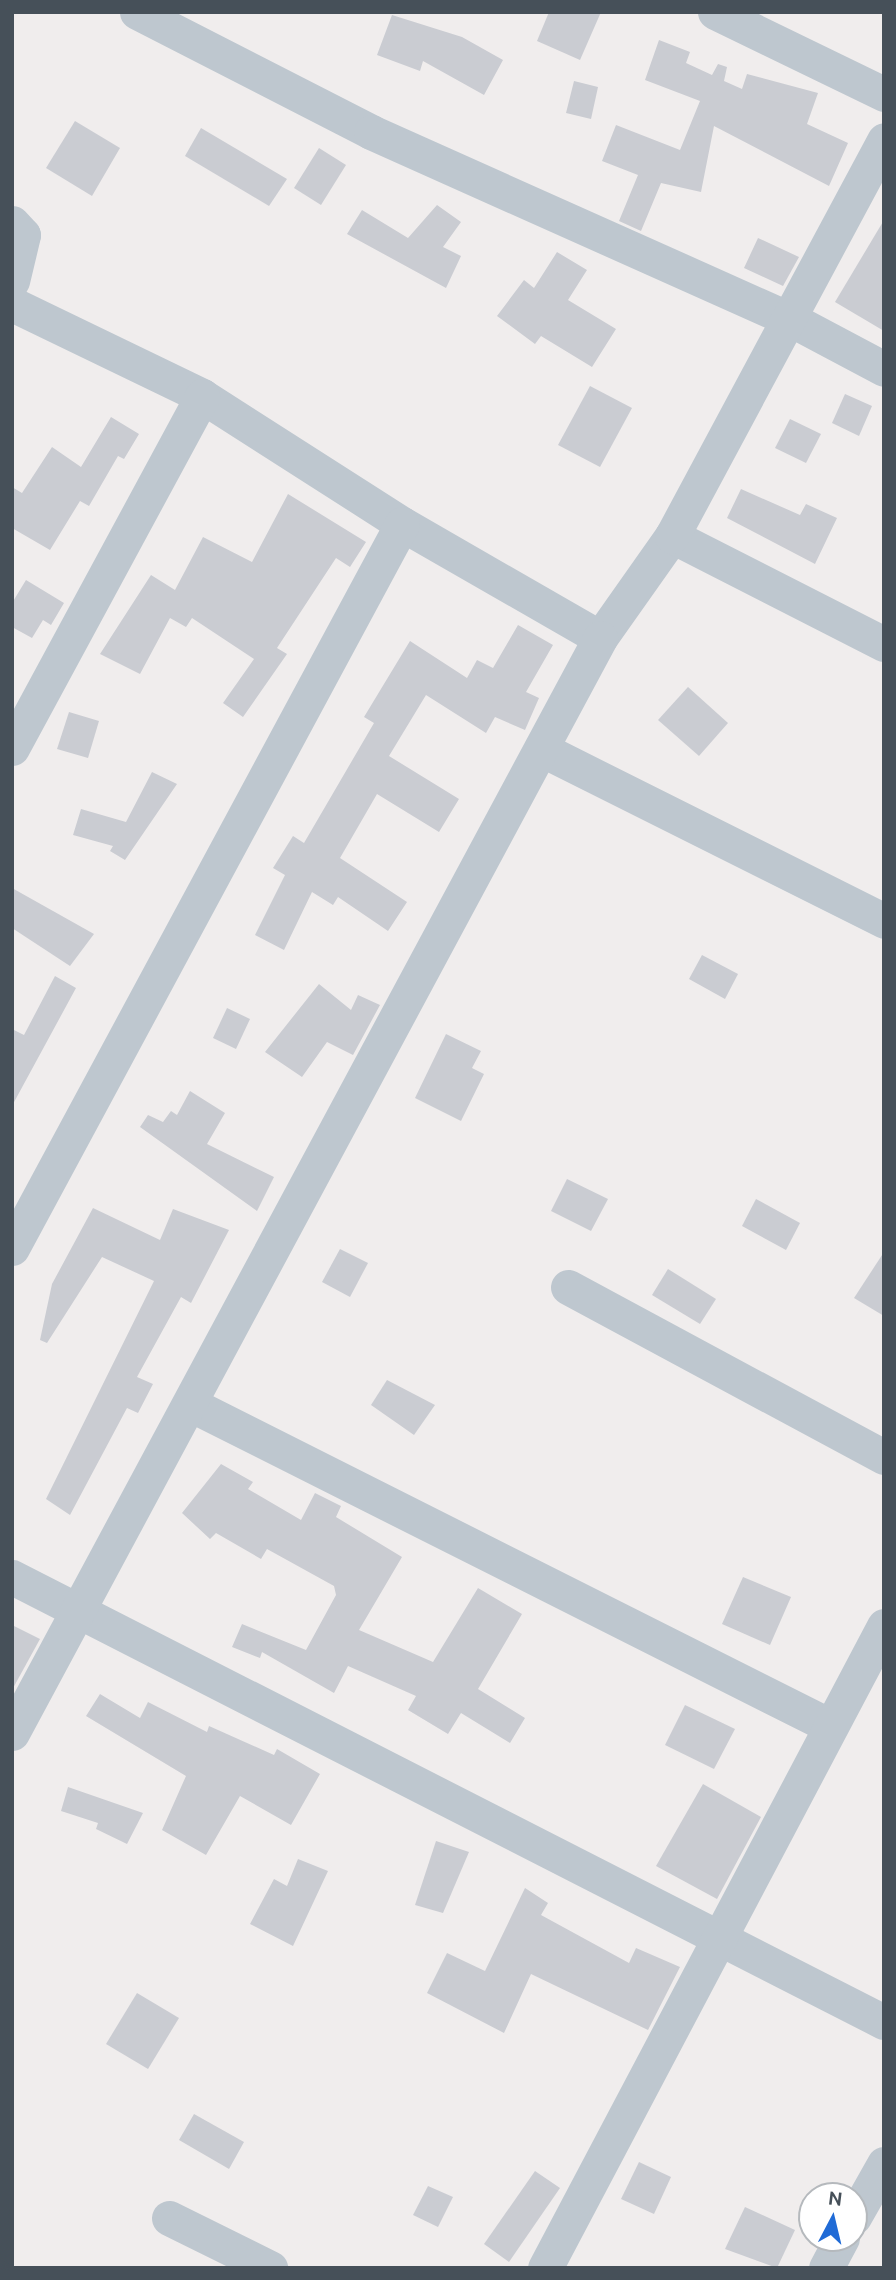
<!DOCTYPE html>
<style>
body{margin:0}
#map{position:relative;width:896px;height:2280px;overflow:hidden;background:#f0eded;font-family:Ubuntu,sans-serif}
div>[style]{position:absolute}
.building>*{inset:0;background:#caccd2}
.street>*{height:35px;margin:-17.5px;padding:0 17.5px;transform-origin:17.5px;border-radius:17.5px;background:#bec7cf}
span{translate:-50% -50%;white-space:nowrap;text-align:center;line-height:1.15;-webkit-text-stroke:7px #fff;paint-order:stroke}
.frame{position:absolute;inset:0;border:14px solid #465059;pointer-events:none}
.north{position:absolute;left:798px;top:2182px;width:70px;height:70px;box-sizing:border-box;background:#fff;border:2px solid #b5b9bd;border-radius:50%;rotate:7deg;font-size:19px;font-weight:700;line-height:28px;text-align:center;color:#465059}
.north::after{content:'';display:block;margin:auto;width:24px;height:32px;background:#206bd6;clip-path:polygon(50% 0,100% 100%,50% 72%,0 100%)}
</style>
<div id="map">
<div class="building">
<i style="clip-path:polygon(549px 12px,601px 12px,580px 60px,537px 41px)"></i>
<i style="clip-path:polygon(392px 15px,462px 37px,503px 60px,484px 95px,423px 61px,420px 71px,377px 55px)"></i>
<i style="clip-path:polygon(659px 40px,690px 52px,686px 63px,712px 75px,718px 64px,727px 67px,724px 81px,742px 89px,747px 74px,818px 93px,807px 124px,848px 143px,829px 186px,714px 126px,701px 192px,661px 183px,641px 231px,619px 221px,638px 175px,602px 161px,616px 125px,680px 150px,700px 101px,645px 80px)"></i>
<i style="clip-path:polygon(574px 81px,598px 87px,591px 119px,566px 113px)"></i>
<i style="clip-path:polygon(75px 121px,120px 148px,92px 196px,46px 168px)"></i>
<i style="clip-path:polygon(201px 128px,287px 179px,269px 206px,185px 156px)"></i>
<i style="clip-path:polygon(319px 148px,346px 165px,321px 205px,294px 188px)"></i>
<i style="clip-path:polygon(437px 205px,461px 222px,443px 247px,461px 256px,446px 288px,347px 234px,362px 210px,408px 238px)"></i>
<i style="clip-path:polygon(884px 220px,884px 331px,835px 302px)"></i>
<i style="clip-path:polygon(758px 238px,799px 257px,783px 286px,744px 268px)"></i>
<i style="clip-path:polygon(557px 252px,587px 270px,568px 300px,616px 329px,592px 367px,541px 336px,535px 344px,497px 316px,524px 280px,534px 288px)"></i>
<i style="clip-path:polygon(590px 386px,632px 408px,600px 467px,558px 445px)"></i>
<i style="clip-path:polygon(845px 394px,872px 406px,859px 436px,832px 423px)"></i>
<i style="clip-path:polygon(111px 417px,139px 434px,124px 459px,118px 456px,89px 506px,80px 501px,50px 550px,12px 528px,12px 487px,22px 493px,52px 447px,81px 467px)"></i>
<i style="clip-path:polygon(790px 419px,821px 434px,806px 463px,775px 448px)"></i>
<i style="clip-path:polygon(741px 489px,800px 515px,806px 504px,837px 518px,815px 564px,727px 518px)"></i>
<i style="clip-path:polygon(288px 494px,366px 542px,350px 567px,336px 558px,277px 648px,287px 654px,243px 717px,223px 703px,254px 659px,192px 618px,186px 627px,170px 618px,140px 674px,100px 654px,151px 575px,175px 590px,203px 537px,252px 562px)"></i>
<i style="clip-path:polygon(26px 580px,64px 603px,51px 625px,43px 620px,32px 638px,12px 627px,12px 603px)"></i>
<i style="clip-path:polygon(518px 625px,553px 645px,526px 692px,539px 698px,525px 730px,495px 717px,486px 733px,426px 695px,389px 756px,459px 799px,439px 832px,377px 794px,340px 858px,407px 902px,388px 931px,338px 897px,333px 905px,312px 892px,284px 950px,255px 935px,285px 875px,273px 868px,293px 836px,304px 843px,374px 723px,364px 717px,410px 641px,467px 678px,477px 660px,493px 668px)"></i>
<i style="clip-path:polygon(688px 687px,728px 723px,699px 756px,658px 720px)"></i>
<i style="clip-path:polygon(69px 712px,99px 721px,88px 758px,57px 749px)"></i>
<i style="clip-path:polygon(152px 772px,177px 784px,125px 860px,110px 851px,113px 846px,73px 835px,81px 809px,126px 822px)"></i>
<i style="clip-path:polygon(12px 888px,94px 934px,70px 966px,12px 928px)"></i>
<i style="clip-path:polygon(702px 955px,738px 974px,725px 999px,689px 979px)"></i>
<i style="clip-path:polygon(55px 976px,76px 988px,13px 1104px,12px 1029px,24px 1035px)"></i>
<i style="clip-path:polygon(319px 984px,351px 1010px,358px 995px,380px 1005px,353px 1055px,327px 1042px,302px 1077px,265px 1052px)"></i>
<i style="clip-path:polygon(227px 1008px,250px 1019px,236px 1049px,213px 1038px)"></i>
<i style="clip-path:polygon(446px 1034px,481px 1051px,472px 1068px,484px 1074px,461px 1121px,415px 1098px)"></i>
<i style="clip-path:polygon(190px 1091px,225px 1113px,207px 1144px,274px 1177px,257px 1211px,140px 1127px,148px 1115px,163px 1122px,171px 1111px,177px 1115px)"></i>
<i style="clip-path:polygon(567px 1179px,608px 1199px,591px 1231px,551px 1211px)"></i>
<i style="clip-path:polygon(756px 1199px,800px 1223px,786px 1250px,742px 1226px)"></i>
<i style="clip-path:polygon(93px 1208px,160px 1240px,173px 1209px,229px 1230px,191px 1303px,181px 1297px,137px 1377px,153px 1384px,138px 1413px,127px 1408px,70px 1515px,46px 1499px,154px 1281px,102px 1257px,47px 1343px,40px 1340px,52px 1284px)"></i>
<i style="clip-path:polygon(340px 1249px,368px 1263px,350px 1297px,322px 1282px)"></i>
<i style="clip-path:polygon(884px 1252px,884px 1316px,854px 1298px)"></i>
<i style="clip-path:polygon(668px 1269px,716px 1299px,700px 1324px,652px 1295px)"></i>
<i style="clip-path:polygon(387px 1380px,435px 1405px,414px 1435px,371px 1405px)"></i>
<i style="clip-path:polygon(221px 1464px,253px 1482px,248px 1489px,301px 1520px,315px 1493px,341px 1506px,336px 1517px,402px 1557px,359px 1630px,433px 1662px,478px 1588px,522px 1614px,478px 1689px,525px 1718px,510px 1743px,461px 1713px,448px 1734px,408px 1710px,416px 1696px,348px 1666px,334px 1693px,262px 1652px,260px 1658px,232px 1647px,242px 1624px,306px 1650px,336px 1595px,334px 1586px,267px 1549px,261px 1559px,216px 1533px,210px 1539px,182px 1513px)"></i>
<i style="clip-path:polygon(743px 1577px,791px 1597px,770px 1645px,722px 1624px)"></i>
<i style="clip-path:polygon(12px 1625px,40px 1639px,12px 1690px)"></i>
<i style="clip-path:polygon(100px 1694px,140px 1718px,148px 1702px,207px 1732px,209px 1726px,274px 1755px,277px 1749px,320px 1774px,291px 1825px,240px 1796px,206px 1855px,162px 1830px,186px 1776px,86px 1716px)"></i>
<i style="clip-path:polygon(685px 1705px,735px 1729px,714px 1769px,665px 1745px)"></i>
<i style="clip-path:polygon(703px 1784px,761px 1817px,717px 1899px,656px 1866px)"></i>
<i style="clip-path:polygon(68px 1787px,143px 1813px,127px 1844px,96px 1829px,98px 1823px,61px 1811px)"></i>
<i style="clip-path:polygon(436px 1841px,469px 1852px,443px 1913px,415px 1905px)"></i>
<i style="clip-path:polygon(298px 1859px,328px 1871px,293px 1946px,250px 1924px,274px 1879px,287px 1886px)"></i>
<i style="clip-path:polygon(525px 1888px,548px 1903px,541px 1915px,629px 1963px,636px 1948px,680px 1967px,648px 2030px,531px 1974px,504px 2033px,427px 1993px,447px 1953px,485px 1971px)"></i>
<i style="clip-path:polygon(137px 1993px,179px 2018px,148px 2069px,106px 2044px)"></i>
<i style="clip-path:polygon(194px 2114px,244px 2142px,229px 2169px,179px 2140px)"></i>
<i style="clip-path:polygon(639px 2162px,671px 2177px,654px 2214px,621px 2199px)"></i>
<i style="clip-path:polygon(535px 2171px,560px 2188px,509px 2262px,484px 2244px)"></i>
<i style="clip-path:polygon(428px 2186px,453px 2197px,438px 2227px,413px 2215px)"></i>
<i style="clip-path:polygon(745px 2207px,795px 2230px,777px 2268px,725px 2249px)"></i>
</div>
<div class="street">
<i style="left:137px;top:12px;width:263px;rotate:27.1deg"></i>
<i style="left:371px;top:132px;width:461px;rotate:24.1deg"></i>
<i style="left:792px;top:320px;width:104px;rotate:28deg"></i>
<i style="left:715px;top:12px;width:188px;rotate:25.9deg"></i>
<i style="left:12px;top:223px;width:16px;rotate:47deg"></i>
<i style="left:23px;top:235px;width:47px;rotate:103.4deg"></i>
<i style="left:12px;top:304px;width:211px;rotate:25.8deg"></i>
<i style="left:202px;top:396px;width:237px;rotate:32.6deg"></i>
<i style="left:402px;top:524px;width:228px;rotate:29.9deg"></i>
<i style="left:600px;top:638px;width:125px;rotate:-54.8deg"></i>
<i style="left:672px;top:536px;width:238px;rotate:27deg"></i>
<i style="left:672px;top:536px;width:449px;rotate:-61.8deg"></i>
<i style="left:12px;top:748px;width:400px;rotate:-61.6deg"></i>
<i style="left:541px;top:749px;width:384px;rotate:26.6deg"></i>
<i style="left:12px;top:1248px;width:822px;rotate:-61.69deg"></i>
<i style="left:568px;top:1287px;width:359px;rotate:28.3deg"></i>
<i style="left:192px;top:1405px;width:714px;rotate:26.71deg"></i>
<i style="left:12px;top:1577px;width:979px;rotate:27.04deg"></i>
<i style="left:12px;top:1733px;width:1243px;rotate:-61.76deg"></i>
<i style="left:854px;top:2217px;width:61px;rotate:-60.5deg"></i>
<i style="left:169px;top:2218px;width:113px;rotate:26.3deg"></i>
<i style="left:545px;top:2268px;width:726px;rotate:-62.16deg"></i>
<i style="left:826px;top:2268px;width:34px;rotate:-62deg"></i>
</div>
<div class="frame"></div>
<div class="north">N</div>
</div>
